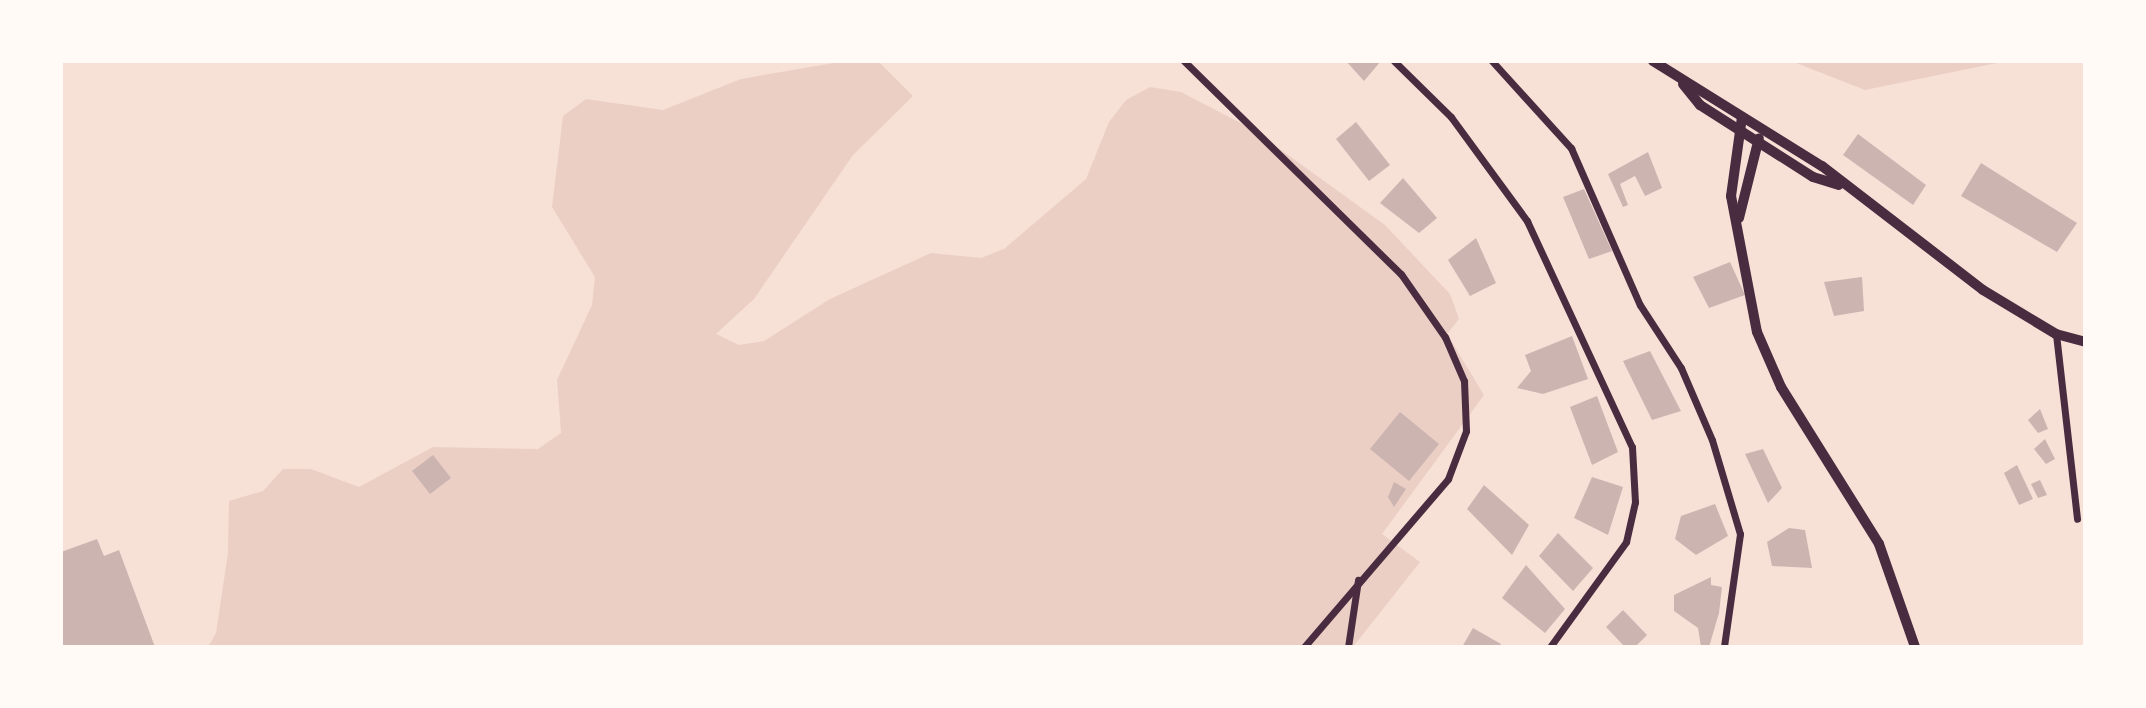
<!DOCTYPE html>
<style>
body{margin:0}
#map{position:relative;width:2146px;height:708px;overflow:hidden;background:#f7e1d7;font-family:"Noto Serif",serif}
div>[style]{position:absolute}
.green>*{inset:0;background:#ebcfc5}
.building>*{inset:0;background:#ccb4b1}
.minor>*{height:7px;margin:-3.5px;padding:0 3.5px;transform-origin:3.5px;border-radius:3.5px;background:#4a2c40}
.secondary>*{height:10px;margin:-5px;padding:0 5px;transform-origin:5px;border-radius:5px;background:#4a2c40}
span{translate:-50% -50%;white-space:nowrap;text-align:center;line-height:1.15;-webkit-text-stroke:7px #fffaf5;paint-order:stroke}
.frame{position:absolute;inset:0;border:63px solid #fffaf5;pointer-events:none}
</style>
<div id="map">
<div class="green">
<i style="clip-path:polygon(845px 61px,878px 61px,913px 96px,853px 155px,754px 299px,716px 334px,739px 345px,764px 341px,830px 299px,931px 253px,981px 258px,1004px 249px,1086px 179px,1109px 122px,1126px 100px,1150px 87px,1181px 92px,1252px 129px,1385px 225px,1450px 294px,1459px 319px,1447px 334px,1484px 395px,1382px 534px,1420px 562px,1353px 647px,208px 647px,216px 633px,228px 553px,229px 501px,263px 491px,283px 469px,311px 469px,359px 487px,433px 447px,538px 449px,561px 433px,557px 380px,592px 305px,595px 277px,552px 207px,563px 116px,586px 99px,663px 110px,741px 79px)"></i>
<i style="clip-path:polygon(1791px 61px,2007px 61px,1865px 90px)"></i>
</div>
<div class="building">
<i style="clip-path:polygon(1346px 61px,1381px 61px,1364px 81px)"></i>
<i style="clip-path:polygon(1356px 122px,1390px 165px,1369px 181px,1336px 139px)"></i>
<i style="clip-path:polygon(1858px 134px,1926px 185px,1913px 205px,1843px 155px)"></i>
<i style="clip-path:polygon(1648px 152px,1662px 188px,1645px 196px,1635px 176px,1620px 184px,1628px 205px,1623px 207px,1608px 174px)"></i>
<i style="clip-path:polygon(1981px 163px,2077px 223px,2057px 252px,1961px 196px)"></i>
<i style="clip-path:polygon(1403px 178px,1437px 218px,1419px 233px,1380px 203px)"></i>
<i style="clip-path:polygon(1584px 189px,1612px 251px,1589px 259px,1563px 197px)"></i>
<i style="clip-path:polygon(1476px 238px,1496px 283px,1470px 296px,1448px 260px)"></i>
<i style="clip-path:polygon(1730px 262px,1745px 295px,1709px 308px,1693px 277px)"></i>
<i style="clip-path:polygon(1862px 277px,1864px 311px,1834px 316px,1824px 282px)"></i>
<i style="clip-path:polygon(1572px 336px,1588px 379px,1543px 394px,1517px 388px,1531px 371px,1525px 355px)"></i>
<i style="clip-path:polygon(1650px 351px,1681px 411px,1652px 420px,1623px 361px)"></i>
<i style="clip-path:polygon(1597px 396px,1618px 452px,1592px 465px,1570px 407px)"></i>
<i style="clip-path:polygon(2040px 409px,2048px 429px,2038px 433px,2028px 420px)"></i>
<i style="clip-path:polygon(1400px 412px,1439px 444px,1409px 481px,1370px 449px)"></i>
<i style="clip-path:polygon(2045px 439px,2055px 459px,2046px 464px,2034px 449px)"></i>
<i style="clip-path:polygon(1763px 449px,1782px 488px,1768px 503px,1745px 454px)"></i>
<i style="clip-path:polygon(433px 455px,451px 478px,430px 494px,412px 471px)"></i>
<i style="clip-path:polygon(2017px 465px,2033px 499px,2019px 505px,2004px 473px)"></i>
<i style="clip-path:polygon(1592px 477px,1623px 487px,1608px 535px,1574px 518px)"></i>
<i style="clip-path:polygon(2040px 480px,2047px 495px,2038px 498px,2031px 484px)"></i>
<i style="clip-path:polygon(1394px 482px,1406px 489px,1394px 507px,1388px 497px)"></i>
<i style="clip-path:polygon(1484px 485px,1529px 525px,1512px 555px,1467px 509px)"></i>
<i style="clip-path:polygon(1715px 504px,1728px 536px,1696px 555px,1675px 539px,1681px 516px)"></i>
<i style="clip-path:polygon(1789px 528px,1805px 530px,1812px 568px,1772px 566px,1767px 542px)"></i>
<i style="clip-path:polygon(1558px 533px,1593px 568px,1573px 591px,1539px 556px)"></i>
<i style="clip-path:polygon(97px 539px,104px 556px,119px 550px,155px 647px,61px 647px,61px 552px)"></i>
<i style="clip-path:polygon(1526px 565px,1565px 609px,1545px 633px,1502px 598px)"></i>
<i style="clip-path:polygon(1711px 577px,1711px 585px,1722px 587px,1719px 613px,1709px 647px,1701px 647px,1698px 628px,1674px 611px,1674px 595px)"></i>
<i style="clip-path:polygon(1623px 610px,1647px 635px,1635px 647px,1625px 647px,1606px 627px)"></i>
<i style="clip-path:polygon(1473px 628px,1501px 644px,1499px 647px,1462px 647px)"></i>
</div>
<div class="minor">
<i style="left:1184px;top:61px;width:304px;rotate:44.5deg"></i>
<i style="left:1401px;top:274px;width:77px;rotate:55.1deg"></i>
<i style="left:1445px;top:337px;width:48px;rotate:66.6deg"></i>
<i style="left:1464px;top:381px;width:50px;rotate:87.7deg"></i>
<i style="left:1466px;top:431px;width:51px;rotate:110.6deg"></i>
<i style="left:1448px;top:479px;width:221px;rotate:130.6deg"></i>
<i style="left:1394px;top:61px;width:80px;rotate:44.5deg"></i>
<i style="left:1451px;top:117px;width:129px;rotate:53.8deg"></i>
<i style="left:1527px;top:221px;width:249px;rotate:65.1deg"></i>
<i style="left:1632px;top:447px;width:55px;rotate:86.9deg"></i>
<i style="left:1635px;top:502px;width:41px;rotate:102.7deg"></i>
<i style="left:1626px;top:542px;width:130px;rotate:125.9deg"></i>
<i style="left:1492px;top:61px;width:118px;rotate:47.8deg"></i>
<i style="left:1571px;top:148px;width:171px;rotate:66.3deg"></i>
<i style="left:1640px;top:305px;width:75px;rotate:56.9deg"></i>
<i style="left:1681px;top:368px;width:78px;rotate:66.7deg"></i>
<i style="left:1712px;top:440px;width:98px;rotate:73.4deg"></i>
<i style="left:1740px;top:534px;width:114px;rotate:98.1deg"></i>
<i style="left:2056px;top:334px;width:186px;rotate:83.5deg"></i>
<i style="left:1348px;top:647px;width:68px;rotate:-81.5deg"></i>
</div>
<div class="secondary">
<i style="left:1653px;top:61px;width:199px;rotate:31.9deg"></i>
<i style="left:1822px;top:166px;width:203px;rotate:37.6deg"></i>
<i style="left:1983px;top:290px;width:85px;rotate:31.1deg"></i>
<i style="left:2056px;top:334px;width:30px;rotate:15deg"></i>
<i style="left:1683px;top:84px;width:27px;rotate:51deg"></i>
<i style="left:1700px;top:105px;width:134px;rotate:32.5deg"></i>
<i style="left:1813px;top:177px;width:27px;rotate:17deg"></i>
<i style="left:1742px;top:117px;width:80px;rotate:97.9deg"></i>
<i style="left:1731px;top:196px;width:138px;rotate:79.2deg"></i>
<i style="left:1757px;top:332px;width:60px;rotate:66.4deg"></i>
<i style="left:1781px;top:387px;width:185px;rotate:58deg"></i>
<i style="left:1879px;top:544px;width:109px;rotate:70.7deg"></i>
<i style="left:1739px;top:218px;width:82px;rotate:-76deg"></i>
</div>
<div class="frame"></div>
</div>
